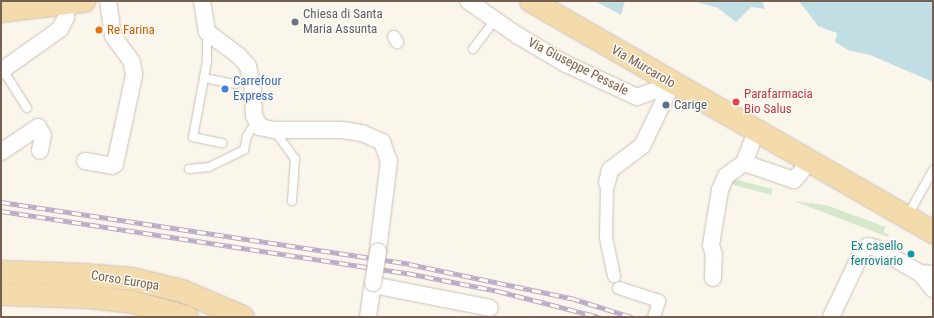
<!DOCTYPE html>
<style>
body{margin:0}
#map{position:relative;width:934px;height:318px;overflow:hidden;background:#fbf6ec;font-family:"Roboto Condensed",sans-serif}
div>[style]{position:absolute}
.green>*{inset:0;background:#d6e8cb}
.water>*{inset:0;background:#c1dee4}
.roads{filter:drop-shadow(0 0 1px #cdbfb2) drop-shadow(0 0 1px #cdbfb2)}
.service>*{height:8px;margin:-4px;padding:0 4px;transform-origin:4px;border-radius:4px;background:#fff}
.pedestrian>*{height:12px;margin:-6px;padding:0 6px;transform-origin:6px;border-radius:6px;background:#fff}
.minor>*{height:16px;margin:-8px;padding:0 8px;transform-origin:8px;border-radius:8px;background:#fff}
.primary>*{height:22px;margin:-11px;padding:0 11px;transform-origin:11px;border-radius:11px;background:#f3dbab}
.rail>*{height:4.5px;margin-top:-2.25px;transform-origin:0;background:repeating-linear-gradient(90deg,#fefaf2 0 9px,#baaac5 0 18px);box-sizing:border-box;border-block:1px solid #baaac5}
.bridges{filter:drop-shadow(0 0 1px #cdbfb2) drop-shadow(0 0 1px #cdbfb2)}
.minor-bridge>*{height:16px;margin:-8px;padding:0 8px;transform-origin:8px;border-radius:8px;background:#fff}
.dots>*{width:11px;height:11px;translate:-50% -50%;box-sizing:border-box;border:2px solid #fefaf2;border-radius:50%}
span{translate:-50% -50%;white-space:nowrap;text-align:center;line-height:1.15;-webkit-text-stroke:3px #fefaf2;paint-order:stroke}
.worship-label{font-size:13px;color:#5b616d}
.left{translate:0 -50%;text-align:left}
.food-label{font-size:13px;color:#c56008}
.street-label{font-size:13px;color:#755f50}
.shop-label{font-size:13px;color:#366cbe}
.health-label{font-size:13px;color:#be3a42}
.service-label{font-size:13px;color:#4e5e75}
.culture-label{font-size:13px;color:#0d838f}
.right{translate:-100% -50%;text-align:right}
.frame{position:absolute;inset:0;border:2px solid #755f50;pointer-events:none}
</style>
<div id="map">
<div class="green">
<i style="clip-path:polygon(734px 179px,773px 189px,771px 195px,727px 183px)"></i>
<i style="clip-path:polygon(794px 201px,826px 205px,886px 227px,883px 232px,889px 235px,888px 237px)"></i>
</div>
<div class="water">
<i style="clip-path:polygon(595px 1px,625px 1px,621px 15px)"></i>
<i style="clip-path:polygon(693px 1px,762px 1px,765px 9px,751px 7px,736px 22px,718px 8px)"></i>
<i style="clip-path:polygon(799px 1px,933px 1px,933px 82px,870px 55px,848px 50px,835px 42px,837px 33px,818px 26px)"></i>
</div>
<div class="roads">
<div class="service">
<i style="left:207px;top:32px;width:29px;rotate:90deg"></i>
<i style="left:207px;top:61px;width:77px;rotate:100.4deg"></i>
<i style="left:193px;top:137px;width:30px;rotate:12deg"></i>
<i style="left:473px;top:49px;width:36px;rotate:-53deg"></i>
<i style="left:3px;top:70px;width:45px;rotate:57.7deg"></i>
<i style="left:204px;top:78px;width:32px;rotate:11deg"></i>
<i style="left:274px;top:130px;width:36px;rotate:54deg"></i>
<i style="left:295px;top:159px;width:42px;rotate:94.1deg"></i>
<i style="left:189px;top:169px;width:20px;rotate:-6deg"></i>
<i style="left:209px;top:167px;width:39px;rotate:-26deg"></i>
<i style="left:244px;top:150px;width:14px;rotate:-78deg"></i>
<i style="left:247px;top:136px;width:17px;rotate:-57deg"></i>
<i style="left:908px;top:215px;width:51px;rotate:-60.9deg"></i>
</div>
<div class="pedestrian">
<i style="left:394px;top:37px;width:6px;rotate:59deg"></i>
<i style="left:607px;top:183px;width:55px;rotate:91deg"></i>
<i style="left:606px;top:238px;width:39px;rotate:78deg"></i>
<i style="left:619px;top:288px;width:42px;rotate:18deg"></i>
<i style="left:659px;top:301px;width:17px;rotate:107deg"></i>
</div>
<div class="minor">
<i style="left:202px;top:1px;width:31px;rotate:81deg"></i>
<i style="left:207px;top:32px;width:39px;rotate:37deg"></i>
<i style="left:238px;top:55px;width:15px;rotate:48deg"></i>
<i style="left:248px;top:66px;width:25px;rotate:79deg"></i>
<i style="left:253px;top:91px;width:25px;rotate:88deg"></i>
<i style="left:254px;top:116px;width:13px;rotate:61deg"></i>
<i style="left:260px;top:127px;width:14px;rotate:12deg"></i>
<i style="left:274px;top:130px;width:68px"></i>
<i style="left:342px;top:130px;width:20px;rotate:9deg"></i>
<i style="left:362px;top:133px;width:22px;rotate:24deg"></i>
<i style="left:382px;top:142px;width:20px;rotate:70deg"></i>
<i style="left:389px;top:161px;width:91px;rotate:97deg"></i>
<i style="left:468px;top:1px;width:60px;rotate:34.8deg"></i>
<i style="left:517px;top:35px;width:57px;rotate:30.6deg"></i>
<i style="left:566px;top:64px;width:78px;rotate:24.9deg"></i>
<i style="left:637px;top:97px;width:37px;rotate:-20deg"></i>
<i style="left:1px;top:71px;width:72px;rotate:-35.4deg"></i>
<i style="left:60px;top:29px;width:13px;rotate:-63deg"></i>
<i style="left:66px;top:17px;width:13px;rotate:-90deg"></i>
<i style="left:1px;top:152px;width:45px;rotate:-34deg"></i>
<i style="left:38px;top:127px;width:9px;rotate:58deg"></i>
<i style="left:43px;top:135px;width:16px;rotate:101deg"></i>
<i style="left:85px;top:161px;width:27px;rotate:10deg"></i>
<i style="left:112px;top:166px;width:4px;rotate:-34deg"></i>
<i style="left:115px;top:164px;width:91px;rotate:-77.9deg"></i>
<i style="left:134px;top:75px;width:13px;rotate:-99deg"></i>
<i style="left:132px;top:62px;width:32px;rotate:-126deg"></i>
<i style="left:113px;top:36px;width:35px;rotate:-98deg"></i>
<i style="left:744px;top:163px;width:53px;rotate:18.8deg"></i>
<i style="left:794px;top:180px;width:23px;rotate:-50deg"></i>
<i style="left:607px;top:183px;width:13px;rotate:-77deg"></i>
<i style="left:610px;top:170px;width:40px;rotate:-37deg"></i>
<i style="left:642px;top:146px;width:69px;rotate:-64.2deg"></i>
<i style="left:920px;top:273px;width:21px;rotate:51deg"></i>
<i style="left:713px;top:278px;width:23px;rotate:-88deg"></i>
<i style="left:714px;top:255px;width:10px;rotate:-107deg"></i>
<i style="left:711px;top:245px;width:56px;rotate:-80.7deg"></i>
<i style="left:720px;top:190px;width:15px;rotate:-67deg"></i>
<i style="left:726px;top:176px;width:22px;rotate:-36deg"></i>
<i style="left:744px;top:163px;width:34px;rotate:-69deg"></i>
<i style="left:373px;top:285px;width:119px;rotate:11.1deg"></i>
<i style="left:368px;top:317px;width:34px;rotate:-82deg"></i>
<i style="left:831px;top:317px;width:74px;rotate:-64.5deg"></i>
<i style="left:863px;top:250px;width:6px;rotate:-39deg"></i>
<i style="left:868px;top:246px;width:8px;rotate:14deg"></i>
<i style="left:876px;top:248px;width:51px;rotate:29.6deg"></i>
<i style="left:920px;top:273px;width:13px;rotate:4deg"></i>
</div>
<div class="primary">
<i style="left:531px;top:1px;width:464px;rotate:29.9deg"></i>
<i style="left:1px;top:11px;width:84px;rotate:-6.9deg"></i>
<i style="left:1px;top:272px;width:84px;rotate:2deg"></i>
<i style="left:85px;top:275px;width:47px;rotate:4.9deg"></i>
<i style="left:132px;top:279px;width:51px;rotate:13.5deg"></i>
<i style="left:182px;top:291px;width:66px;rotate:23.1deg"></i>
<i style="left:1px;top:294px;width:88px;rotate:2deg"></i>
<i style="left:89px;top:297px;width:43px;rotate:6.6deg"></i>
<i style="left:132px;top:302px;width:57px;rotate:15.3deg"></i>
</div>
</div>
<div class="rail">
<i style="left:1px;top:202px;width:413px;rotate:8.6deg"></i>
<i style="left:409px;top:264px;width:166px;rotate:11.9deg"></i>
<i style="left:571px;top:298px;width:64px;rotate:17.3deg"></i>
<i style="left:1px;top:211px;width:411px;rotate:8.7deg"></i>
<i style="left:407px;top:273px;width:93px;rotate:11.2deg"></i>
<i style="left:498px;top:291px;width:104px;rotate:14.4deg"></i>
</div>
<div class="bridges">
<div class="minor-bridge">
<i style="left:373px;top:283px;width:32px;rotate:-81deg"></i>
</div>
</div>
<div class="dots">
<i style="left:295px;top:22px;background:#6b7280"></i>
<i style="left:99px;top:30px;background:#e8710a"></i>
<i style="left:225px;top:89px;background:#3f7fe0"></i>
<i style="left:736px;top:102px;background:#e0444e"></i>
<i style="left:666px;top:105px;background:#5c6f8a"></i>
<i style="left:911px;top:254px;background:#0f9aa8"></i>
</div>
<div class="worship-label">
<span class="left" style="left:303px;top:22px">Chiesa di Santa<br>Maria Assunta</span>
</div>
<div class="food-label">
<span class="left" style="left:107px;top:30px">Re Farina</span>
</div>
<div class="street-label">
<span style="left:578px;top:67px;rotate:27deg">Via Giuseppe Pessale</span>
<span style="left:643px;top:67px;rotate:30deg">Via Murcarolo</span>
<span style="left:125px;top:281px;rotate:9deg">Corso Europa</span>
</div>
<div class="shop-label">
<span class="left" style="left:233px;top:89px">Carrefour<br>Express</span>
</div>
<div class="health-label">
<span class="left" style="left:744px;top:102px">Parafarmacia<br>Bio Salus</span>
</div>
<div class="service-label">
<span class="left" style="left:674px;top:105px">Carige</span>
</div>
<div class="culture-label">
<span class="right" style="left:903px;top:254px">Ex casello<br>ferroviario</span>
</div>
<div class="frame"></div>
</div>
